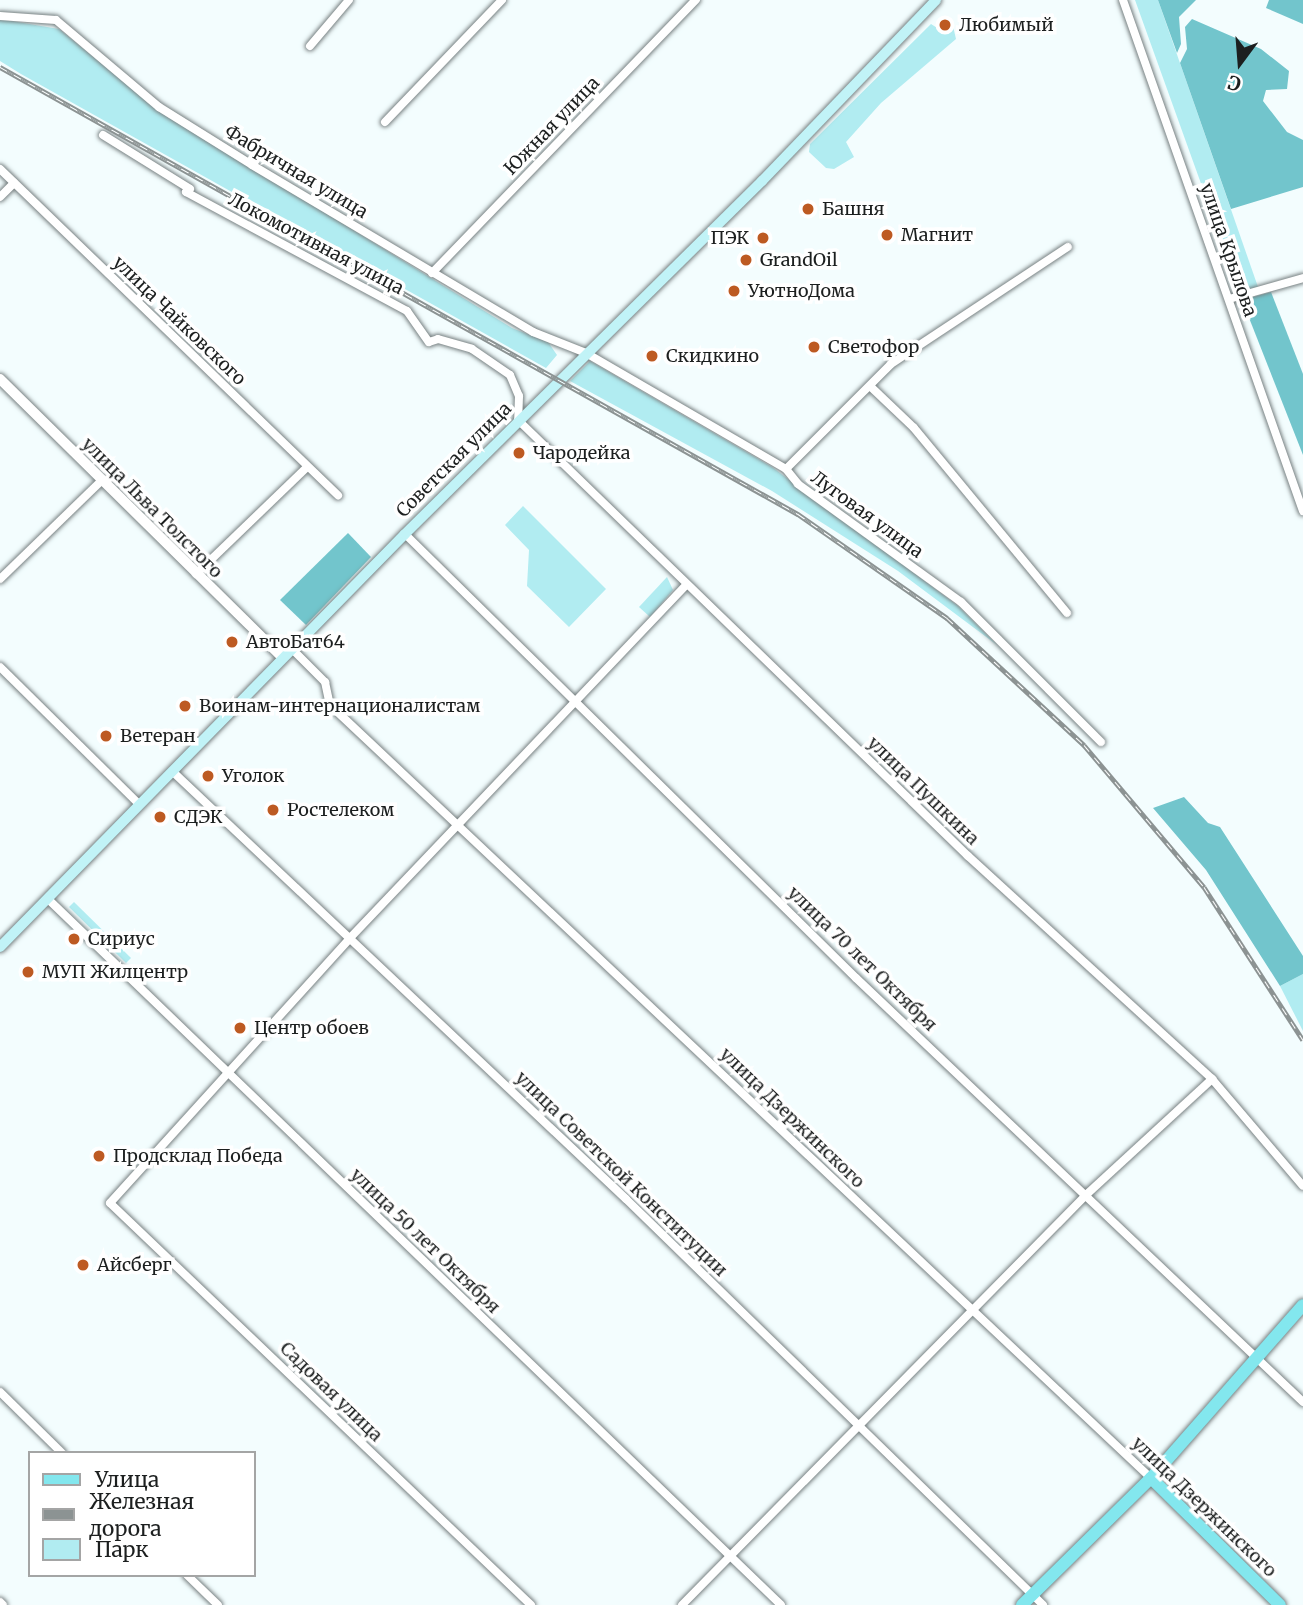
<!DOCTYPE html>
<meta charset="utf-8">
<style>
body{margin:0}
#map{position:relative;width:1303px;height:1605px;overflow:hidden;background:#f3fdfe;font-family:Merriweather,serif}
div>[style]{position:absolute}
.green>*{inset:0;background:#b1ecf1}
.forest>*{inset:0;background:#72c5cc}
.roads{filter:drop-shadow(0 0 2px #788182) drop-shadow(0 0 2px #788182)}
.minor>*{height:8px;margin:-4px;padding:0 4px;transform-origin:4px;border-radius:4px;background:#fff}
.tertiary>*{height:10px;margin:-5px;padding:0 5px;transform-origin:5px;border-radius:5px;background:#fff}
.secondary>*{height:10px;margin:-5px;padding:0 5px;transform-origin:5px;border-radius:5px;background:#c1f3f7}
.primary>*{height:12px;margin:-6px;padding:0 6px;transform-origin:6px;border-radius:6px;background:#83e7ee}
.rail>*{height:5px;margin-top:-2.5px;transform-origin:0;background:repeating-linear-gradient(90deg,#fff 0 8px,#8c9393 0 16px);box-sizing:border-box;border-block:2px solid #8c9393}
.dots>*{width:19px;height:19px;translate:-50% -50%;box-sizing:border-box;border:4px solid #fff;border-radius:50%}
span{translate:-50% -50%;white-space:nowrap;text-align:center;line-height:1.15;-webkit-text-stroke:7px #fff;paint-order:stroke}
.poi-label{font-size:18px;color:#1c1f1f}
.left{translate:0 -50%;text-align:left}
.right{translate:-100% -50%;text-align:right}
.street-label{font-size:18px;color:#1c1f1f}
.legend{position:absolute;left:28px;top:1451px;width:228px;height:126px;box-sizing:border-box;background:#fff;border:2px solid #a4a5a5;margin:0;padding:9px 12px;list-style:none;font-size:21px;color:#1c1f1f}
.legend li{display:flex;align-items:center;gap:14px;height:35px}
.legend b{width:35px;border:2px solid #a4a5a5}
.north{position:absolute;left:1205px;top:28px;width:70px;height:70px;-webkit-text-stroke:5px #fff;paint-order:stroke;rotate:196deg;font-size:19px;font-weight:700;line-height:28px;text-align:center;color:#1c1f1f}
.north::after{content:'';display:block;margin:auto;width:24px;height:32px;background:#1c1f1f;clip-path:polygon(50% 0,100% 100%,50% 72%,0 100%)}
</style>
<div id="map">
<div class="green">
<i style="clip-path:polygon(1135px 0,1158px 0,1258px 287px,1240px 292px)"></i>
<i style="clip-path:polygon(0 19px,59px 29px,157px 109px,512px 328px,548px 342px,557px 355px,546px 368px,21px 74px,0 61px)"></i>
<i style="clip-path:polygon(931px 24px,945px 33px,953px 26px,956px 39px,881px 103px,846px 142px,854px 157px,834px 169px,826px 168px,809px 152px,810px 144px)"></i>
<i style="clip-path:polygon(590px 361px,772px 467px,958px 606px,997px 645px,898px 571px,772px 491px,570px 381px)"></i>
<i style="clip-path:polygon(523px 506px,606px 589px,569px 627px,527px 586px,529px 550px,505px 525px)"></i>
<i style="clip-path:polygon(667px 577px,673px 590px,650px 617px,639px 607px)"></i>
<i style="clip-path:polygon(74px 902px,131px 958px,126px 963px,69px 907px)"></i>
<i style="clip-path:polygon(1303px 974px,1303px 1031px,1280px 986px)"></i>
</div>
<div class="forest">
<i style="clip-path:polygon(1158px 0,1196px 0,1179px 17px,1181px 44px,1177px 53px)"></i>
<i style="clip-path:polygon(1269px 0,1303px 0,1303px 24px,1266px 8px)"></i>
<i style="clip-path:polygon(1192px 19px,1261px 49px,1289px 71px,1287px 89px,1266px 90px,1263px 101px,1287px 132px,1303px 140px,1303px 187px,1231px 209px,1180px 63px,1187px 49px,1185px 27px)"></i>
<i style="clip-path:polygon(1271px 292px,1303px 374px,1303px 455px,1242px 300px)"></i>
<i style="clip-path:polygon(348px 533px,371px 557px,306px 625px,280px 600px)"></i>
<i style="clip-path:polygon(1184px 797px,1208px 823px,1220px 827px,1303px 956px,1303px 974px,1280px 986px,1206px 870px,1153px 808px)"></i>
</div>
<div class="roads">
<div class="minor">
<i style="left:1123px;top:0;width:542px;rotate:70.6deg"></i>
<i style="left:0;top:16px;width:56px;rotate:4.1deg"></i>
<i style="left:56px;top:20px;width:135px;rotate:40.2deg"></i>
<i style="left:159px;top:107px;width:110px;rotate:31.9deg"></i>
<i style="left:252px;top:165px;width:327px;rotate:30.7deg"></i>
<i style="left:533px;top:332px;width:57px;rotate:21.6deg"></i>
<i style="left:586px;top:353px;width:231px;rotate:30.1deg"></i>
<i style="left:786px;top:469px;width:19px;rotate:51deg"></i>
<i style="left:798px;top:484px;width:201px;rotate:35.9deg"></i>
<i style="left:961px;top:602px;width:198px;rotate:45deg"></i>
<i style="left:310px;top:46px;width:60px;rotate:-49.7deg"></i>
<i style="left:385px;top:122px;width:169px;rotate:-46.2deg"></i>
<i style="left:103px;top:135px;width:102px;rotate:31.8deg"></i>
<i style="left:190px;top:189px;width:5px;rotate:143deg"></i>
<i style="left:186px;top:192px;width:251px;rotate:28.3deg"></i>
<i style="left:407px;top:311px;width:38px;rotate:55deg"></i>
<i style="left:429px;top:342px;width:9px;rotate:-18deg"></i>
<i style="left:438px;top:339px;width:35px;rotate:16deg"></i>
<i style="left:472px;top:349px;width:46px;rotate:34.4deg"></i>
<i style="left:510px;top:375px;width:23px;rotate:67deg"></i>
<i style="left:519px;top:396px;width:24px;rotate:92deg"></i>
<i style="left:518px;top:420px;width:627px;rotate:44.09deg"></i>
<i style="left:968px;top:856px;width:331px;rotate:42.4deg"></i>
<i style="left:1212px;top:1079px;width:140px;rotate:49.6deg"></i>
<i style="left:0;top:169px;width:470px;rotate:44deg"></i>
<i style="left:0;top:197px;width:20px;rotate:-45deg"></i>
<i style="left:432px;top:273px;width:380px;rotate:-46deg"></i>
<i style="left:1229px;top:299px;width:77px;rotate:-15.8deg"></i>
<i style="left:871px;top:387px;width:59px;rotate:43.6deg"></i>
<i style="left:914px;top:428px;width:240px;rotate:50.4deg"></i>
<i style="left:786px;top:469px;width:148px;rotate:-45deg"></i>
<i style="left:891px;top:364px;width:212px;rotate:-33.5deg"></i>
<i style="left:405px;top:534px;width:633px;rotate:44.55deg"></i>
<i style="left:856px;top:978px;width:616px;rotate:43.49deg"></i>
<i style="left:196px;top:574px;width:154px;rotate:-43.9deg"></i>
<i style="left:0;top:579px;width:142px;rotate:-44.1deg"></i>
<i style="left:292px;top:649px;width:47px;rotate:45deg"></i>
<i style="left:325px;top:682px;width:24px;rotate:78deg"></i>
<i style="left:330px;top:705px;width:1128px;rotate:43.28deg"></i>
<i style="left:0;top:667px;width:195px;rotate:44.6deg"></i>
<i style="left:172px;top:771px;width:624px;rotate:43.31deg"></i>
<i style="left:626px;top:1199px;width:582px;rotate:44.23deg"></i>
<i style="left:49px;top:900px;width:1016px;rotate:43.92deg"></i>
<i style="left:0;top:1392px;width:87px;rotate:44.5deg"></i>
<i style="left:187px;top:1575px;width:43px;rotate:44.1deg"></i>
<i style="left:0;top:1602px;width:4px;rotate:45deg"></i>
<i style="left:531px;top:1605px;width:582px;rotate:-136.32deg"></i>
<i style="left:110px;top:1203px;width:358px;rotate:-47.8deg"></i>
<i style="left:350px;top:938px;width:486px;rotate:-46.4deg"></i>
<i style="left:682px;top:1605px;width:577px;rotate:-45.42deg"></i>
<i style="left:1087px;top:1194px;width:170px;rotate:-42.6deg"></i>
</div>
<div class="tertiary">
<i style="left:0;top:379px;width:397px;rotate:44.6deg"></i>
</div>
<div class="secondary">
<i style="left:0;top:947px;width:578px;rotate:-45.56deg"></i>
<i style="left:405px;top:534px;width:502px;rotate:-44.68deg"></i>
<i style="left:762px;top:181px;width:251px;rotate:-46.1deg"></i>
</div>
<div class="primary">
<i style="left:1151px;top:1478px;width:181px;rotate:44.6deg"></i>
<i style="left:1022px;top:1605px;width:181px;rotate:-44.6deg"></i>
<i style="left:1151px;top:1478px;width:230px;rotate:-48.7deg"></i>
</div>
</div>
<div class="rail">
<i style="left:0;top:67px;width:915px;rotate:29.26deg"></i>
<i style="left:798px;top:514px;width:182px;rotate:34.9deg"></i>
<i style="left:947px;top:618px;width:187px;rotate:42.8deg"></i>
<i style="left:1084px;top:745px;width:186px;rotate:49.8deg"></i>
<i style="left:1204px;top:887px;width:182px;rotate:57.1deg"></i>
</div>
<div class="dots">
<i style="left:945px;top:25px;background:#bd5a22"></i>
<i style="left:808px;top:209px;background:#bd5a22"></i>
<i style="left:887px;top:235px;background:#bd5a22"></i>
<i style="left:763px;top:238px;background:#bd5a22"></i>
<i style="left:746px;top:260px;background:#bd5a22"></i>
<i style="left:734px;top:291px;background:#bd5a22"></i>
<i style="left:814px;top:347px;background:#bd5a22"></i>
<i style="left:652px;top:356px;background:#bd5a22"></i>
<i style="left:519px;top:453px;background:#bd5a22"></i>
<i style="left:232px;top:642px;background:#bd5a22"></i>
<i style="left:185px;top:706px;background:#bd5a22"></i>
<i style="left:106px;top:736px;background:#bd5a22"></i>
<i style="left:208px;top:776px;background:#bd5a22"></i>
<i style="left:273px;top:810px;background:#bd5a22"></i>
<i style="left:160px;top:817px;background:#bd5a22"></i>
<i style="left:74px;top:939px;background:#bd5a22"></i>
<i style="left:28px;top:972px;background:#bd5a22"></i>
<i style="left:240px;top:1028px;background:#bd5a22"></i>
<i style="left:99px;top:1156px;background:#bd5a22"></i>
<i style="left:83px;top:1265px;background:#bd5a22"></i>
</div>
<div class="poi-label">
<span class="left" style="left:959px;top:25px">Любимый</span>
<span class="left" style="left:822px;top:209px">Башня</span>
<span class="left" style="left:901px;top:235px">Магнит</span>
<span class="right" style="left:749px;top:238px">ПЭК</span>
<span class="left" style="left:760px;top:260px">GrandOil</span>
<span class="left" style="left:748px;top:291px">УютноДома</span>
<span class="left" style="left:828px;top:347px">Светофор</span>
<span class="left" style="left:666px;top:356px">Скидкино</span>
<span class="left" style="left:533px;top:453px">Чародейка</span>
<span class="left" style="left:246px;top:642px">АвтоБат64</span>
<span class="left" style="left:199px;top:706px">Воинам-интернационалистам</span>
<span class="left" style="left:120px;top:736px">Ветеран</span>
<span class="left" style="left:222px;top:776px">Уголок</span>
<span class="left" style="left:287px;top:810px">Ростелеком</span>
<span class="left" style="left:174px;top:817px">СДЭК</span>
<span class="left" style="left:88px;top:939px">Сириус</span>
<span class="left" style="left:42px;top:972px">МУП Жилцентр</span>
<span class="left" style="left:254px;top:1028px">Центр обоев</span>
<span class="left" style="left:113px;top:1156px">Продсклад Победа</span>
<span class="left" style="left:97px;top:1265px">Айсберг</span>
</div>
<div class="street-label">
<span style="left:552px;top:126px;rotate:-46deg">Южная улица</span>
<span style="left:296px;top:172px;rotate:31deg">Фабричная улица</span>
<span style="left:316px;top:244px;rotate:28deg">Локомотивная улица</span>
<span style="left:1228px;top:250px;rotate:71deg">улица Крылова</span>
<span style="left:179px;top:321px;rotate:44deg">улица Чайковского</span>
<span style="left:454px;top:460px;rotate:-45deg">Советская улица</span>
<span style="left:152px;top:508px;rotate:45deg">улица Льва Толстого</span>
<span style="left:867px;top:515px;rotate:36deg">Луговая улица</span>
<span style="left:923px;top:791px;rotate:44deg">улица Пушкина</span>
<span style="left:862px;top:959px;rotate:44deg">улица 70 лет Октября</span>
<span style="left:792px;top:1118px;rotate:44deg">улица Дзержинского</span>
<span style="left:621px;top:1174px;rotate:44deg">улица Советской Конституции</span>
<span style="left:425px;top:1241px;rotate:44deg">улица 50 лет Октября</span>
<span style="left:331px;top:1392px;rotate:44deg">Садовая улица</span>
<span style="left:1204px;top:1507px;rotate:44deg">улица Дзержинского</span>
</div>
<ul class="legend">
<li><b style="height:9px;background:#83e7ee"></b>Улица</li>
<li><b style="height:9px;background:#8c9393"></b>Железная дорога</li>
<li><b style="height:19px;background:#b1ecf1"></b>Парк</li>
</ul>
<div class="north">С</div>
</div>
